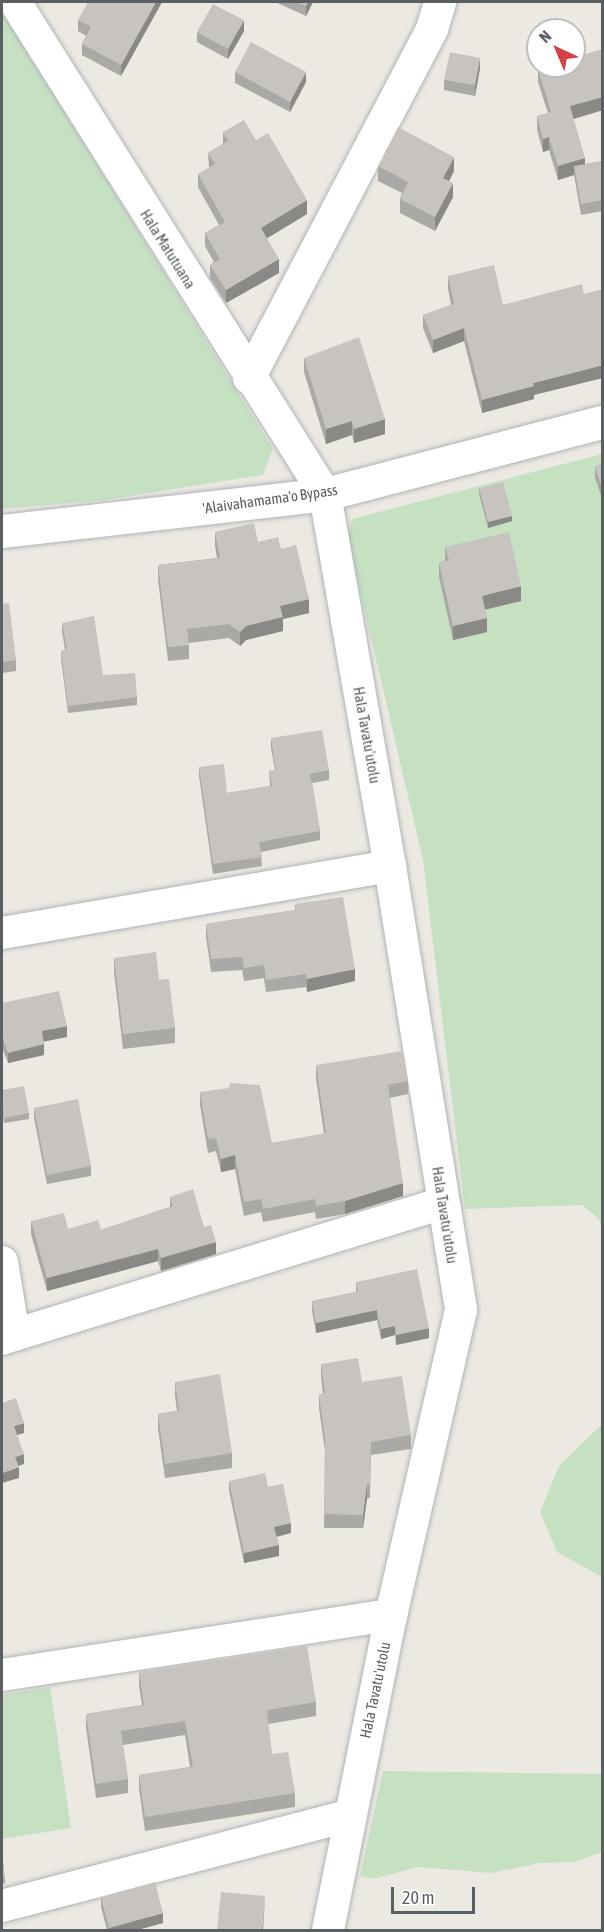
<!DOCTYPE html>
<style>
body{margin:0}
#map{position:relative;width:604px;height:1932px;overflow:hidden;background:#ece9e3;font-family:"Asap Condensed",sans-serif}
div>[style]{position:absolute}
.green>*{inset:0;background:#c5e1c2}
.roads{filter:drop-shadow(0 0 2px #b0b4b7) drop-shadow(0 0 2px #b0b4b7)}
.street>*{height:32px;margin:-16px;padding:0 16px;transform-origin:16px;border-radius:16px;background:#fff}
.secondary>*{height:33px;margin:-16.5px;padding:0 16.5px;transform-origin:16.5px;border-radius:16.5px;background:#fff}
.wall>*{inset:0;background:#aba9a5}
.shaded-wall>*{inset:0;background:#8b8986}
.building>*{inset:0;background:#c7c4c0}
span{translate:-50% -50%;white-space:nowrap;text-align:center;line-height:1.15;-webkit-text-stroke:6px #fff;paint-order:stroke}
.street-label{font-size:15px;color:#5b5f62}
.frame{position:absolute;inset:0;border:3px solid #5b5f62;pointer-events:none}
.north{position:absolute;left:526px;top:18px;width:60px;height:60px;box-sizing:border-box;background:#fff;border:2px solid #bdbfc0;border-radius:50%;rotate:316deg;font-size:16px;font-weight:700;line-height:24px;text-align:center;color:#5b5f62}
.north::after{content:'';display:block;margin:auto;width:21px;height:27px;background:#d54045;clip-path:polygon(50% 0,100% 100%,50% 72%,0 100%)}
.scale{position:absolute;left:391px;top:1887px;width:84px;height:27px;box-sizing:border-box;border:3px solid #5b5f62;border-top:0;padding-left:8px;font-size:18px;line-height:21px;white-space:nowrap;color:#5b5f62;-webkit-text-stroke:4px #fff;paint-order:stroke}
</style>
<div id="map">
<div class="green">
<i style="clip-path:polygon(2px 11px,273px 449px,263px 475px,105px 500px,2px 509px)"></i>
<i style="clip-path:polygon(602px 454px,602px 1227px,598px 1218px,582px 1205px,465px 1209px,423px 860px,348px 540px,352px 519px)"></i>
<i style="clip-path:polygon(602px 1424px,602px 1577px,557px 1552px,540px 1512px,559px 1466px)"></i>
<i style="clip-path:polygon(50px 1687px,71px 1828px,2px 1839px,2px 1695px)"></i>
<i style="clip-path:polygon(383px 1771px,602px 1774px,602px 1852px,575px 1862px,540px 1863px,491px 1873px,418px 1867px,373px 1879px,360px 1876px)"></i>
</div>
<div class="roads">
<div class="street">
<i style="left:15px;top:2px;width:582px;rotate:57.79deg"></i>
<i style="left:325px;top:494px;width:378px;rotate:80.1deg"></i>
<i style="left:390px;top:866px;width:450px;rotate:80.9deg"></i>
<i style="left:461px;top:1310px;width:313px;rotate:102.9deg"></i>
<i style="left:391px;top:1615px;width:321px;rotate:101.3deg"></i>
<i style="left:249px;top:378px;width:394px;rotate:-62.3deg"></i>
<i style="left:432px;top:29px;width:28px;rotate:-73deg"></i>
<i style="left:2px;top:933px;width:394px;rotate:-9.8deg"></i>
<i style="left:2px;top:1262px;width:74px;rotate:80.7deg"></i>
<i style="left:14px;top:1335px;width:13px;rotate:162deg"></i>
<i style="left:14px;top:1335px;width:449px;rotate:-17.1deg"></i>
<i style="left:2px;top:1675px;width:394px;rotate:-8.8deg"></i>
<i style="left:2px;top:1906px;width:358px;rotate:-14.6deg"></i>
</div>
<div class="secondary">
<i style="left:2px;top:531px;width:325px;rotate:-6.5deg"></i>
<i style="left:325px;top:494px;width:286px;rotate:-14.6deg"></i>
</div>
</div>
<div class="wall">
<i style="clip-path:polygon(162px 2px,121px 76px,82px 55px,82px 44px,86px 36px,78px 31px,78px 20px)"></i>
<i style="clip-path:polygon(275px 2px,313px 2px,306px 16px)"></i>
<i style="clip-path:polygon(244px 31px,228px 59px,197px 42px,197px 32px)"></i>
<i style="clip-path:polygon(603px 49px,603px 110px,573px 119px,585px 164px,603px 161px,603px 211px,581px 215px,574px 175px,558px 180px,549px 150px,543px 152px,537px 130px,537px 116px,548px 113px,538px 82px,538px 69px)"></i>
<i style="clip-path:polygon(480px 68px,475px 96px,444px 90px,444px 80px)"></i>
<i style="clip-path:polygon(235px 72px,306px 82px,290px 112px,235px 83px)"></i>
<i style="clip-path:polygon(223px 132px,256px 140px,307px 214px,267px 238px,279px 273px,226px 303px,210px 278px,210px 265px,214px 262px,205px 246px,205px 233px,219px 225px,198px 187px,198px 174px,209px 168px,208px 153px,223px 144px)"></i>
<i style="clip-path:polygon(378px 166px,454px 171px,449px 181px,453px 197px,435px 231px,400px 213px,400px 199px,402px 193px,378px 181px)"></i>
<i style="clip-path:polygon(448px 276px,503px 305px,534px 395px,534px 399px,482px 413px,464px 341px,433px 353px,423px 328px,423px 315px,451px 305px,448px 289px)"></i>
<i style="clip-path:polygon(304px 358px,385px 434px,354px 443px,352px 435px,326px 444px,304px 372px)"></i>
<i style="clip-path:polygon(603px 464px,603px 501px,595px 478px,595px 467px)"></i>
<i style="clip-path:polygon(479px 488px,512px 521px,488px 528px,479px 494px)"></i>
<i style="clip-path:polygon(215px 532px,258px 542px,281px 549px,309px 613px,283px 619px,283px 631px,246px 640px,240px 646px,229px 638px,189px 643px,189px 659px,168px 661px,158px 579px,158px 565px,217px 558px,215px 546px)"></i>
<i style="clip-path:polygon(445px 547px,521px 601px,485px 610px,487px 632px,453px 640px,439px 577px,439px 563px,445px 561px)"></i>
<i style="clip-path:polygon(2px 604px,16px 660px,16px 671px,2px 673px)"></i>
<i style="clip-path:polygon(62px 623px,103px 675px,137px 697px,137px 705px,68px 713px,61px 659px,61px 651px,65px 650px,62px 631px)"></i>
<i style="clip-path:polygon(271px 738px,329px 770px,329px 780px,312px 783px,320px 831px,320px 840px,261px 852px,262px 866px,213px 874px,199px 776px,199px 767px,227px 793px,270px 786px,269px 771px,275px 770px,271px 748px)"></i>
<i style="clip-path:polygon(295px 904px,355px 981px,307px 992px,306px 987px,266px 992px,264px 978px,244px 981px,242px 970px,211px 972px,206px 937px,206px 924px,295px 910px)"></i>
<i style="clip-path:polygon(114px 958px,159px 980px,175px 1028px,175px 1043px,123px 1049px,114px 972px)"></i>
<i style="clip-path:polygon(2px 1003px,67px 1037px,44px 1041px,44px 1055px,8px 1063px,3px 1050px,2px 1050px)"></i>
<i style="clip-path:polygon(316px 1065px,408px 1081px,408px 1094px,390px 1098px,403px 1196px,345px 1214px,316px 1219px,315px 1212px,263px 1222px,261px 1212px,244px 1216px,235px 1169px,221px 1172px,216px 1151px,208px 1153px,200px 1105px,200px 1092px,272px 1143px,324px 1134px,316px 1079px)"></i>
<i style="clip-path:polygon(2px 1090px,29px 1113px,29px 1119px,4px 1123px,2px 1106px)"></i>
<i style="clip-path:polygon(34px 1108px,91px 1166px,91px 1176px,47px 1184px,34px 1118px)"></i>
<i style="clip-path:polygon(170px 1197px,204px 1227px,216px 1254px,161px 1271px,158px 1261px,47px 1291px,31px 1234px,31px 1221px,68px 1229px,101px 1230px,170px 1207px)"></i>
<i style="clip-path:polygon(356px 1282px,429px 1338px,396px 1345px,395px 1335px,381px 1339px,377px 1320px,316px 1333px,312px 1311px,312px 1301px,356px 1292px)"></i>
<i style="clip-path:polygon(321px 1364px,362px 1382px,411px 1435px,411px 1449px,371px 1455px,370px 1498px,367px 1498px,363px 1528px,324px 1528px,325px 1452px,319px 1408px,319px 1394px,323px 1394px,321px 1377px)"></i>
<i style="clip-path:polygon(175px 1382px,232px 1453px,232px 1468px,165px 1478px,158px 1429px,158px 1414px,177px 1411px,175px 1396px)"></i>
<i style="clip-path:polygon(229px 1481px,268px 1487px,291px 1533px,277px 1537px,279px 1556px,244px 1563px,229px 1491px)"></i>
<i style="clip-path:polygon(139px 1672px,316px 1702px,316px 1716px,268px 1724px,272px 1754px,295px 1793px,295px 1807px,145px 1831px,139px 1789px,139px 1775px,190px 1767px,185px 1735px,123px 1745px,128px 1779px,128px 1793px,96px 1798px,86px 1728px,86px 1714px,142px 1705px,139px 1686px)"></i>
<i style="clip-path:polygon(2px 1854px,5px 1878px,5px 1883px,2px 1884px)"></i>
<i style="clip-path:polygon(101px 1897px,163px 1923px,137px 1930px,107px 1930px,101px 1907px)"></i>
</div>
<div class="shaded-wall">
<i style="clip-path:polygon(156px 2px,162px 2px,121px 76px,121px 65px)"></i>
<i style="clip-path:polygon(308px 2px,313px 2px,306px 16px,306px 6px)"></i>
<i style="clip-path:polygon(244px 20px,244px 31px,228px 59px,228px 49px)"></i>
<i style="clip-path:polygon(480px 58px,480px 68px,475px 96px,475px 85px)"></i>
<i style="clip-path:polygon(306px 72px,306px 82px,290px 112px,290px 102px)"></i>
<i style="clip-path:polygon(603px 97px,603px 110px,570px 120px,570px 106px)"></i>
<i style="clip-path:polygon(549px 137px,549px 150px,543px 152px,543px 139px)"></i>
<i style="clip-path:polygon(454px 157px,454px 171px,443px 193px,443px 178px)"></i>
<i style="clip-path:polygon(585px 158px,585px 171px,574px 166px,574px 175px,558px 180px,558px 166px)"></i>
<i style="clip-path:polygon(453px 183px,453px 197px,435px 231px,435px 217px)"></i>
<i style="clip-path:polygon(307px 200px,307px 214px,261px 242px,261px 228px)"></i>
<i style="clip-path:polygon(279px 259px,279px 273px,226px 303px,226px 290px)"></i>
<i style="clip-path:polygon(464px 328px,464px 341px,433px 353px,433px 340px)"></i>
<i style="clip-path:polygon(603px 365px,603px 378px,534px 395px,534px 399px,482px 413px,482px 400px,533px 383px)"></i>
<i style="clip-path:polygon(385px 419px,385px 434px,354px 443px,354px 429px)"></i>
<i style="clip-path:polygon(352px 421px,352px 435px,326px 444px,326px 429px)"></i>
<i style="clip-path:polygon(512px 516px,512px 521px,488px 528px,488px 522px)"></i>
<i style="clip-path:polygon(521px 586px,521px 601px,482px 610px,482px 596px)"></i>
<i style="clip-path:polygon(309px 599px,309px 613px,283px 619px,283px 631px,246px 640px,240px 646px,240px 632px,246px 626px,280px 606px)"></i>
<i style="clip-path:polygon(487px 618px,487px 632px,453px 640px,453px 626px)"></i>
<i style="clip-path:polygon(355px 969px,355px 981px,307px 992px,307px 979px)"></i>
<i style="clip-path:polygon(67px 1026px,67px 1037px,42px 1042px,42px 1031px)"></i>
<i style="clip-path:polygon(3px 1039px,3px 1050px,2px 1050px,2px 1040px)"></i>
<i style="clip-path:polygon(44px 1044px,44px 1055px,8px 1063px,8px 1053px)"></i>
<i style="clip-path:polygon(235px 1155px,235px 1169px,221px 1172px,221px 1159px)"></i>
<i style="clip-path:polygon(403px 1183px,403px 1196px,345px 1214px,345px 1201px)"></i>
<i style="clip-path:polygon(216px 1242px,216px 1254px,161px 1271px,161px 1258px)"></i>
<i style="clip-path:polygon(158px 1249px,158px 1261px,47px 1291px,47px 1278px)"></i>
<i style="clip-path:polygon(377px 1310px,377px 1320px,316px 1333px,316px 1323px)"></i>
<i style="clip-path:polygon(395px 1326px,395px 1335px,381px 1339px,381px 1329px)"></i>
<i style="clip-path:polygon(429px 1328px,429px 1338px,396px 1345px,396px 1335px)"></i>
<i style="clip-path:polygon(24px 1423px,24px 1433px,14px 1436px,14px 1426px)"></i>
<i style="clip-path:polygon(24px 1454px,24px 1464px,15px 1467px,15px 1457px)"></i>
<i style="clip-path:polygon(19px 1467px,19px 1478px,2px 1483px,2px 1473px)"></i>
<i style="clip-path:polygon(367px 1484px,367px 1498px,363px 1528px,363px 1515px)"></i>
<i style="clip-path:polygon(291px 1523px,291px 1533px,274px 1537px,274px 1527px)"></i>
<i style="clip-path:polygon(279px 1545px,279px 1556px,244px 1563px,244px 1553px)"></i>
<i style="clip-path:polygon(265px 1896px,263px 1930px,262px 1930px)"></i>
<i style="clip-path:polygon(163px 1913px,163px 1923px,137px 1930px,109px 1930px,109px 1928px)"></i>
</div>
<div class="building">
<i style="clip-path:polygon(88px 2px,156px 2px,121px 65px,82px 44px,91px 27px,78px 20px)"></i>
<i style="clip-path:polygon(296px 2px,308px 2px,306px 6px)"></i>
<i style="clip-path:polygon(213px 4px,244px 20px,228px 49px,197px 32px)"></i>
<i style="clip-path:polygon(251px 42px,306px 72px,290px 102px,235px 72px)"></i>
<i style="clip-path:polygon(603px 49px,603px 97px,570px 106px,585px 158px,558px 166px,549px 137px,543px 139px,537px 116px,551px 112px,538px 69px,547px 66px,574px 66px,574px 58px)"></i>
<i style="clip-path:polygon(450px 52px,480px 58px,475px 85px,444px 80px)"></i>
<i style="clip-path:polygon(244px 120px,256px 140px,268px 133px,307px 200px,261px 228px,279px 259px,226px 290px,210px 265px,220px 259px,205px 233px,225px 222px,198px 174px,215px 164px,208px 153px,228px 141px,223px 132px)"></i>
<i style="clip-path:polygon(398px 127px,454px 157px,443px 178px,453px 183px,435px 217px,400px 199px,408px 182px,378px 166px)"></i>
<i style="clip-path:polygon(603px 161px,603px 200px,581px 204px,574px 166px)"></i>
<i style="clip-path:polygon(494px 265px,503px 305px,582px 284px,584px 294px,603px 289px,603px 365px,533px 383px,534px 386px,482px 400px,464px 328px,433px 340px,423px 315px,454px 304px,448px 276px)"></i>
<i style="clip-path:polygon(359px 337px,385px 419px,354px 429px,352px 421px,326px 429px,304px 358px)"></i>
<i style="clip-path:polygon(603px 464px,603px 491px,595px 467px)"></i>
<i style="clip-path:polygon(503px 482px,512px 516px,488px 522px,479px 488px)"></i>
<i style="clip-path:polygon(254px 523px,258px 542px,278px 537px,281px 549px,296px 545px,309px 599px,280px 606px,283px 617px,246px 626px,240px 632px,229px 624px,187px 629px,189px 645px,168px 647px,158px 565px,220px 558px,215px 532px)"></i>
<i style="clip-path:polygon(509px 532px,521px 586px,482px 596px,487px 618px,453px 626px,439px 563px,449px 560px,445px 547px)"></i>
<i style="clip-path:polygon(9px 603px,16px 660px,2px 662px,2px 604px)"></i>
<i style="clip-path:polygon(94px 616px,103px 675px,135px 673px,137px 697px,68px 706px,61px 651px,67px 649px,62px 623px)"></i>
<i style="clip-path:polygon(322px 730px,329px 770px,310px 774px,320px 831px,259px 842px,262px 857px,213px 864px,199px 767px,224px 764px,227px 793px,272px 786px,269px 771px,276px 770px,271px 738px)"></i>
<i style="clip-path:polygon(343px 897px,355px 969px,307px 979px,306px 974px,266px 980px,264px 965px,244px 968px,242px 957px,211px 959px,206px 924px,296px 910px,295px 904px)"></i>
<i style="clip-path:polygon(156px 952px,159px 980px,169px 979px,175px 1028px,123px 1034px,114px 958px)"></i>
<i style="clip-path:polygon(59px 991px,67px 1026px,42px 1031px,44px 1044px,8px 1053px,3px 1039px,2px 1040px,2px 1003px)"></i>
<i style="clip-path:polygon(403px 1051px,408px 1081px,388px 1085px,403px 1183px,345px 1201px,316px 1206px,315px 1199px,263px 1209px,261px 1199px,244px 1202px,235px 1155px,221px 1159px,216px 1138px,208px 1139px,200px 1092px,229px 1088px,230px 1083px,260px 1085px,272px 1143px,326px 1133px,316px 1065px)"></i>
<i style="clip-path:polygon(24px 1086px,29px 1113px,4px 1118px,2px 1100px,2px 1090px)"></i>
<i style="clip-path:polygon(78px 1099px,91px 1166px,47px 1175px,34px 1108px)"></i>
<i style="clip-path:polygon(193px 1189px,204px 1227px,211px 1225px,216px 1242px,161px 1258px,158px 1249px,47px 1278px,31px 1221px,64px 1213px,68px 1229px,98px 1220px,101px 1230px,173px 1206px,170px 1197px)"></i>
<i style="clip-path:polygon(417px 1269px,429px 1328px,396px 1335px,395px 1326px,381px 1329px,377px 1310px,316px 1323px,312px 1301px,358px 1292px,356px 1282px)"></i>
<i style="clip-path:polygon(358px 1358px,362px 1382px,402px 1376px,411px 1435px,371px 1442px,370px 1485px,367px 1484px,363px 1515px,324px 1514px,325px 1439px,319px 1394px,325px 1393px,321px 1364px)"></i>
<i style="clip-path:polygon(220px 1374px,232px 1453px,165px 1464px,158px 1414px,179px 1411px,175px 1382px)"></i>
<i style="clip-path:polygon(16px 1398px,24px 1423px,14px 1426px,24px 1454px,15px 1457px,19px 1467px,2px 1473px,2px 1403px)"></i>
<i style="clip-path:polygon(265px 1473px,268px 1487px,283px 1484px,291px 1523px,274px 1527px,279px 1545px,244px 1553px,229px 1481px)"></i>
<i style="clip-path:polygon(307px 1646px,316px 1702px,267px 1710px,272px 1754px,288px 1752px,295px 1793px,145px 1817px,139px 1775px,193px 1767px,185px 1721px,121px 1731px,128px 1779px,96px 1784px,86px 1714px,144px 1705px,139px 1672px)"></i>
<i style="clip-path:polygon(2px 1854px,5px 1878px,2px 1878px)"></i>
<i style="clip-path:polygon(155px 1882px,163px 1913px,109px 1928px,101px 1897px)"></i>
<i style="clip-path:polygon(221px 1892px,265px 1896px,262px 1930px,217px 1930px)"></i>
</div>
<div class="street-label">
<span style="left:168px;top:249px;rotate:58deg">Hala Matutuana</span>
<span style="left:270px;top:499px;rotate:-8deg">'Alaivahamama'o Bypass</span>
<span style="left:367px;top:735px;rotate:80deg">Hala Tavatu'utolu</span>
<span style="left:445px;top:1215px;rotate:81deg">Hala Tavatu'utolu</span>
<span style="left:375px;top:1690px;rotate:-78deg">Hala Tavatu'utolu</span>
</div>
<div class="frame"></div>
<div class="north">N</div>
<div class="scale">20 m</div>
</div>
